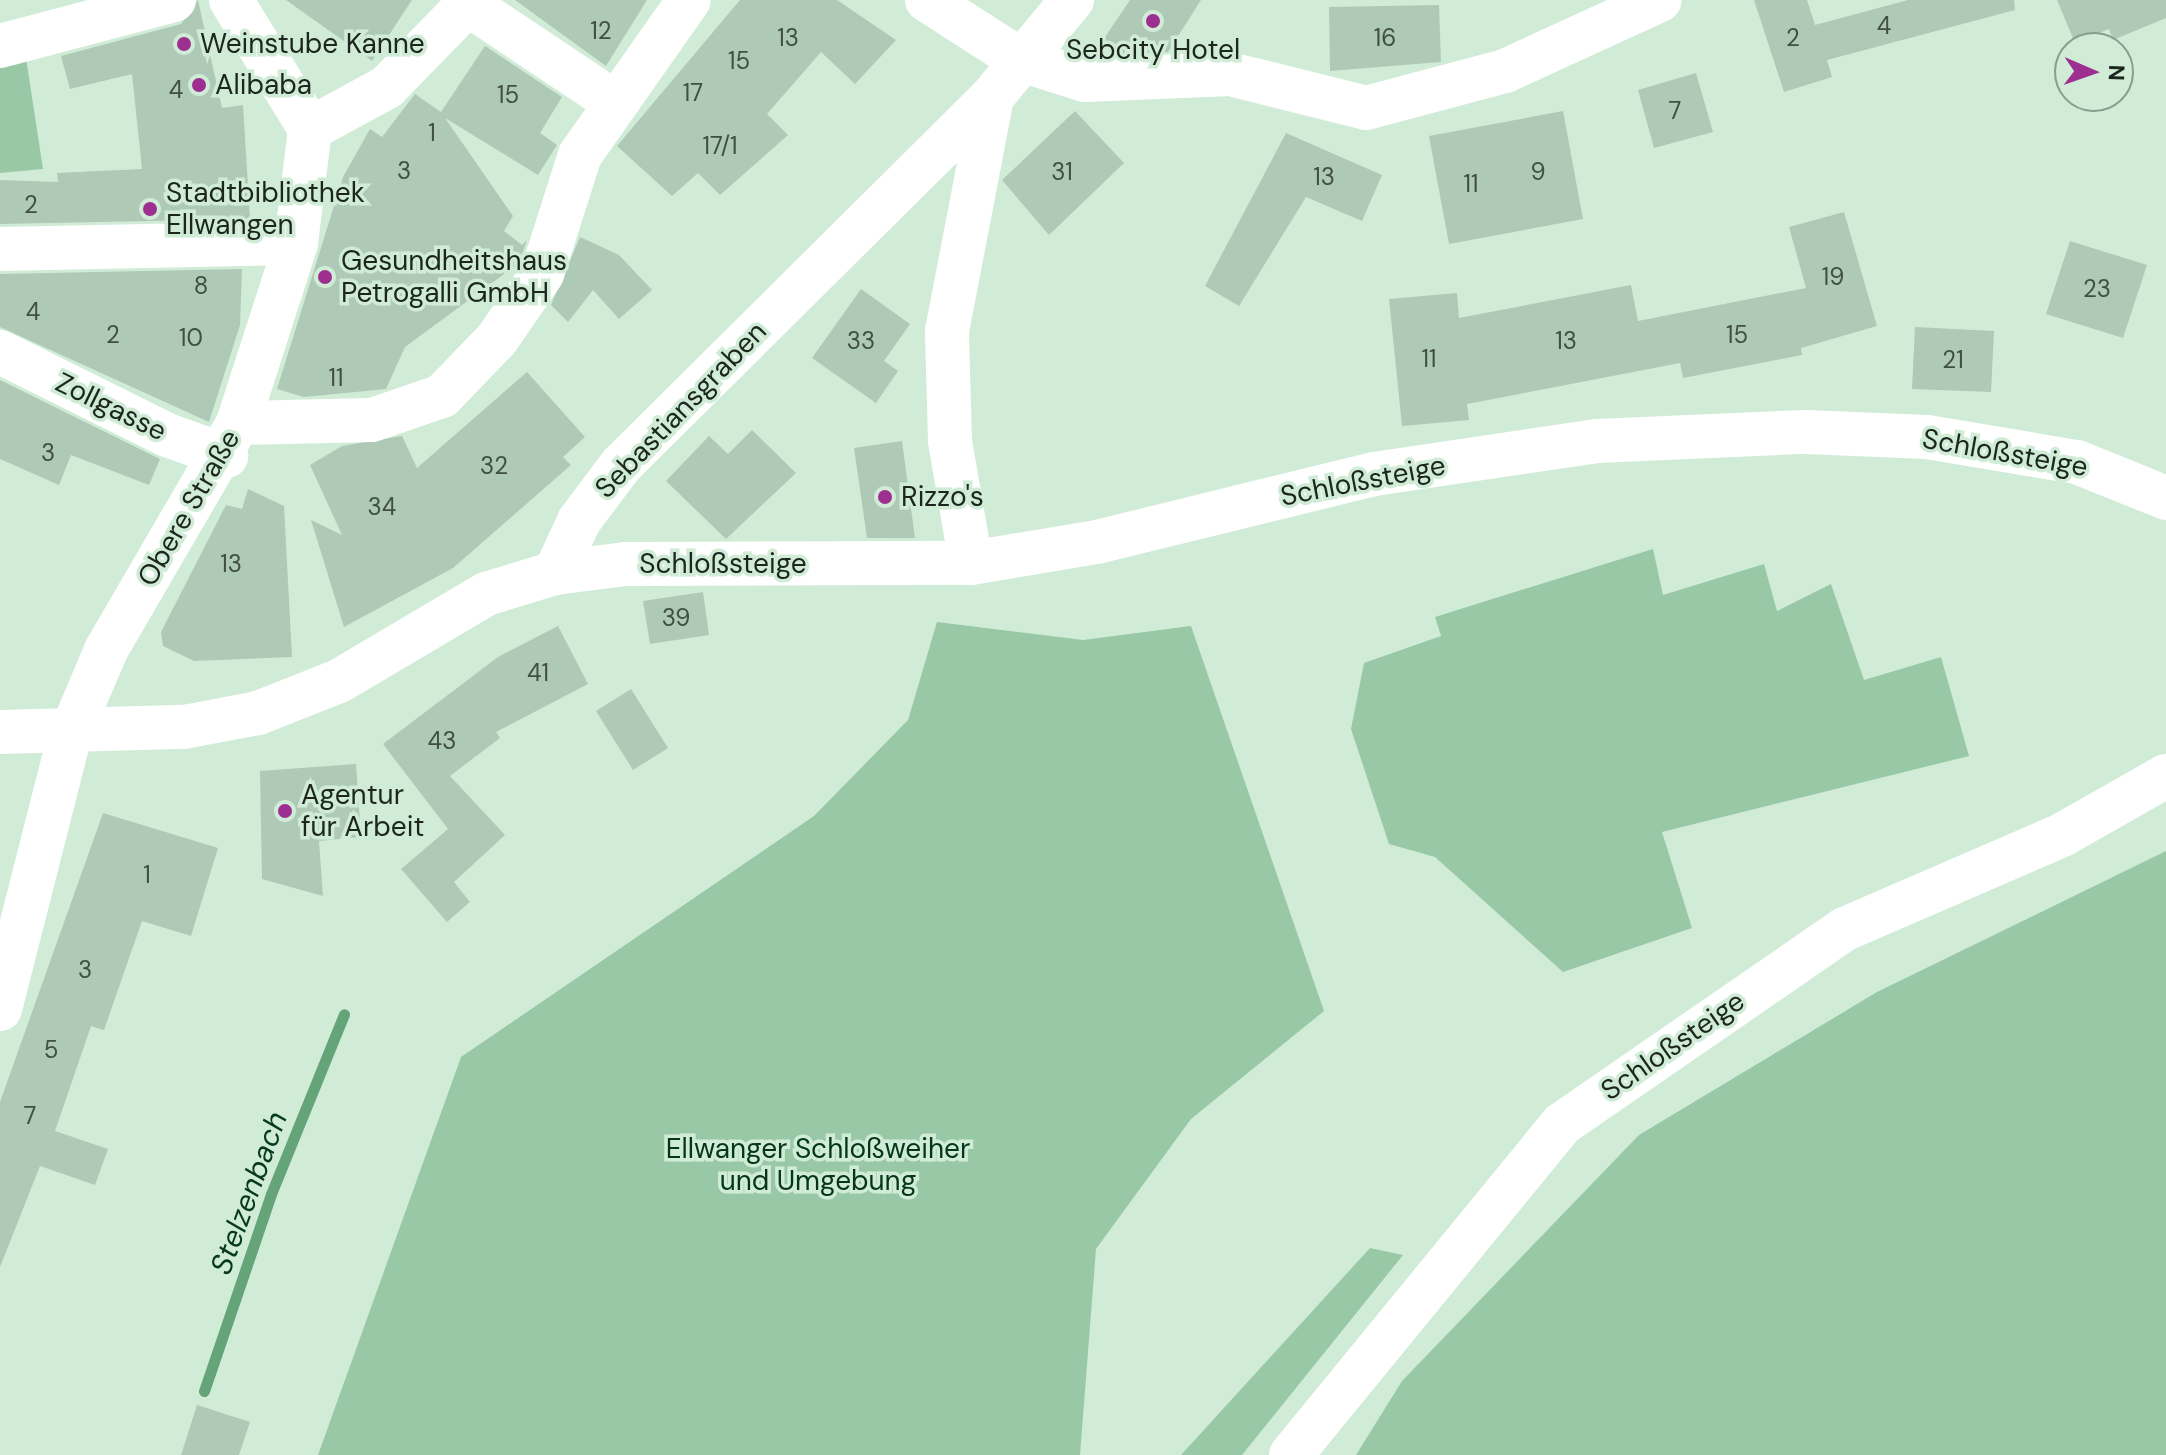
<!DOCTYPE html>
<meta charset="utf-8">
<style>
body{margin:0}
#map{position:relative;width:2166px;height:1455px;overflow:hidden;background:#d0ecd7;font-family:"DM Sans",sans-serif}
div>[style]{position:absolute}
.green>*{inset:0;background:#99c8a6}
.stream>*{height:11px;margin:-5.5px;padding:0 5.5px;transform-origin:5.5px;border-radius:5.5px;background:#65a378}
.building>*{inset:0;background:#aec9b5}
.street>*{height:44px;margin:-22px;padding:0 22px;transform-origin:22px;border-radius:22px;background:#fff}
.secondary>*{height:44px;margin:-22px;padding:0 22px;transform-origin:22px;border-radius:22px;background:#fff}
.dots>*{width:22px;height:22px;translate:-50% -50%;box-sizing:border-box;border:4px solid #d0ecd7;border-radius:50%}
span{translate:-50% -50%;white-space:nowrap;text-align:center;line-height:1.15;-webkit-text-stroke:7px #d0ecd7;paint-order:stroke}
.number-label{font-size:24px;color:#404f44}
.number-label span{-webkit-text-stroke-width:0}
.poi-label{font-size:28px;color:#1c261e}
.left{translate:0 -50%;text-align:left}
.street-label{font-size:28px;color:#1c261e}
.park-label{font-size:28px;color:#04371a}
.water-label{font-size:30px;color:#073a1d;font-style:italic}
.north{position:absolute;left:2054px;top:32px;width:80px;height:80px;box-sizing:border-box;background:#d0ecd7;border:2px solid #889d8d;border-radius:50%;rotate:92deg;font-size:22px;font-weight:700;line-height:32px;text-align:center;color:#1c261e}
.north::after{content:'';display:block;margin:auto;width:28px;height:36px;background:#9c2f8f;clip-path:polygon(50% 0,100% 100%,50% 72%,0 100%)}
</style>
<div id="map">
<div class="green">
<i style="clip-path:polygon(26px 58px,43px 169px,0 173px,0 67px)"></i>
<i style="clip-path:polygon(1653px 549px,1663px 595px,1764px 564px,1777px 611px,1831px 584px,1864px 680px,1941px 657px,1969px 756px,1662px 832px,1692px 928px,1563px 972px,1435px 857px,1389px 844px,1351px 729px,1364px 663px,1441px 636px,1435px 617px)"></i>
<i style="clip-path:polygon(937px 622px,1083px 640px,1191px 626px,1324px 1011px,1191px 1119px,1096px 1249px,1080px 1455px,318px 1455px,461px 1057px,814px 816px,908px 720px)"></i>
<i style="clip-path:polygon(2166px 851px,2166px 1455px,1356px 1455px,1402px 1381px,1639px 1135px,1877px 992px)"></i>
<i style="clip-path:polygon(1370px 1248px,1403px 1255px,1242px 1455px,1181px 1455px)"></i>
</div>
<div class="stream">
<i style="left:204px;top:1391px;width:208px;rotate:-71.2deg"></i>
<i style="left:271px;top:1194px;width:194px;rotate:-67.9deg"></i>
</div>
<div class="building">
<i style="clip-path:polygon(198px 0,222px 108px,243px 105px,250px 219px,0 224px,0 180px,58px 182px,57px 173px,142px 169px,132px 74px,70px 89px,61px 56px,181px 24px)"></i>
<i style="clip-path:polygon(286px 0,412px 0,372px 61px)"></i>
<i style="clip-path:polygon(515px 0,647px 0,606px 66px)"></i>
<i style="clip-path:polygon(740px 0,837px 0,896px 40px,855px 84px,821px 52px,767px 114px,788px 135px,720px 195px,698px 173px,672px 196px,617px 146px)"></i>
<i style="clip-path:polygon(1130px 0,1201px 0,1168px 52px,1120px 54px,1101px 43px)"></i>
<i style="clip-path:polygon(1754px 0,1807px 0,1815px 25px,1908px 0,2014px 0,2015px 10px,1827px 60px,1832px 77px,1784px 92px)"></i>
<i style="clip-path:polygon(2057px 0,2166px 0,2166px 18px,2113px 40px,2109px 29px,2075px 43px)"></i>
<i style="clip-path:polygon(1439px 5px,1441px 62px,1330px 71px,1329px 7px)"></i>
<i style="clip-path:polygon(485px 46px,562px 97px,540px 133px,557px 145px,538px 175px,445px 118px,513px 216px,504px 231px,522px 245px,527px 240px,519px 263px,405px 347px,386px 389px,304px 397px,277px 389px,343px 177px,370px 129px,382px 137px,415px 94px,441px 112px)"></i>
<i style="clip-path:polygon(1696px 73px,1713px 132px,1654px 148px,1638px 90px)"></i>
<i style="clip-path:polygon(1075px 111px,1124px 163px,1049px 235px,1002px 180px)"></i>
<i style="clip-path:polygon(1563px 111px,1583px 219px,1449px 244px,1429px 136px)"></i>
<i style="clip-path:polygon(1286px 133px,1382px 175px,1362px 221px,1306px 197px,1239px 306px,1205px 286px)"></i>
<i style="clip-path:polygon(1844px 212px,1877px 326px,1801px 348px,1802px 355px,1683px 378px,1680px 363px,1467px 404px,1469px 420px,1402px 426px,1389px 299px,1457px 293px,1459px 318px,1631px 285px,1638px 321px,1806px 288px,1789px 227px)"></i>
<i style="clip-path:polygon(580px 237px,619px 255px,652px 290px,619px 319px,593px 290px,568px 322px,551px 305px)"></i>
<i style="clip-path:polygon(2070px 241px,2147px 265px,2123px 338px,2046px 314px)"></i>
<i style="clip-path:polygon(242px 269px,240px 325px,209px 422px,0 327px,0 274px)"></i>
<i style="clip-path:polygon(861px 289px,910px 324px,884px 361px,898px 371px,876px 403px,812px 358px)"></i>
<i style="clip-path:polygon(1915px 327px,1994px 331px,1991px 392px,1912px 389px)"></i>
<i style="clip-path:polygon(527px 372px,585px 437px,563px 457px,571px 465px,453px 568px,344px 627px,311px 520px,342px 535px,310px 465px,342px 446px,402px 436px,417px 468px)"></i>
<i style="clip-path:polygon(0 380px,160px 459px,149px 485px,71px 455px,59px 485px,0 459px)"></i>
<i style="clip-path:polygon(752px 430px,796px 473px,726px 539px,666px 481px,709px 436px,728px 454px)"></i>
<i style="clip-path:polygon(902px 441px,915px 538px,867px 538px,854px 448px)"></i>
<i style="clip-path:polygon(248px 489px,284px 506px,292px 657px,194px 661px,163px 646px,161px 632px,226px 505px,242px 509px)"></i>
<i style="clip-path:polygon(703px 592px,709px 635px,650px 644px,643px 601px)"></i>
<i style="clip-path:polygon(558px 626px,588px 684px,496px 732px,500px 738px,450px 776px,505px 835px,454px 882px,470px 902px,447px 922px,401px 869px,448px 829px,383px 744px,498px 657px)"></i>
<i style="clip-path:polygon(631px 689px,668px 748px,633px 770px,596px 711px)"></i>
<i style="clip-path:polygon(356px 764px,361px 837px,319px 841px,323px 896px,262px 879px,260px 771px)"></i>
<i style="clip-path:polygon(103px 813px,218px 848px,191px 936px,142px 921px,104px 1030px,91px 1026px,55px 1131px,108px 1149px,95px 1185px,40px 1166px,0 1267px,0 1102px)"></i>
<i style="clip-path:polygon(197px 1405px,250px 1422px,239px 1455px,181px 1455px)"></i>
</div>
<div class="street">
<i style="left:231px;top:0;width:151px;rotate:58.5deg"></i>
<i style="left:927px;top:0;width:109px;rotate:32.7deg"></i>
<i style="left:1019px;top:59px;width:69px;rotate:17.7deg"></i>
<i style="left:1085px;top:80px;width:145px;rotate:-2.4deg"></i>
<i style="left:1230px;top:74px;width:140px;rotate:14deg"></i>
<i style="left:1366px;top:108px;width:144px;rotate:-14.9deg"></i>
<i style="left:1505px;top:71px;width:170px;rotate:-24.6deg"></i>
<i style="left:469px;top:5px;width:173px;rotate:33.7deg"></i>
<i style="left:0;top:46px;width:180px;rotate:-14.8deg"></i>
<i style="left:310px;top:129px;width:88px;rotate:-28.6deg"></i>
<i style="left:387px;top:87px;width:122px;rotate:-45.7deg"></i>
<i style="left:0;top:249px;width:296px;rotate:-1.2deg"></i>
<i style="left:0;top:352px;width:186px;rotate:26.4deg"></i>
<i style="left:167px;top:435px;width:63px;rotate:19.6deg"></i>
<i style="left:238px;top:423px;width:134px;rotate:-1.3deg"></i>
<i style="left:372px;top:420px;width:74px;rotate:-18.9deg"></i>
<i style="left:442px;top:396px;width:79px;rotate:-46deg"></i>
<i style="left:497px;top:339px;width:79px;rotate:-55.3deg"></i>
<i style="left:542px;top:274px;width:125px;rotate:-72.3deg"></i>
<i style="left:580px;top:155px;width:189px;rotate:-54.9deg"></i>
<i style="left:971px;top:563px;width:124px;rotate:-99.8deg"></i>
<i style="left:950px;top:441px;width:110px;rotate:-91.6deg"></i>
<i style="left:947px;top:331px;width:238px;rotate:-79.1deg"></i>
<i style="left:0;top:1009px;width:283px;rotate:-75.7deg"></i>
<i style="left:70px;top:735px;width:92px;rotate:-67deg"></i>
<i style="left:106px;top:650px;width:263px;rotate:-59.8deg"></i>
<i style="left:238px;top:423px;width:189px;rotate:-72.1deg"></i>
<i style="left:296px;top:243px;width:115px;rotate:-83deg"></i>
<i style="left:1291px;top:1455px;width:428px;rotate:-50.7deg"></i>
<i style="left:1562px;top:1124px;width:344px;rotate:-34.6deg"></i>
<i style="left:1845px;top:929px;width:236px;rotate:-23.4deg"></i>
<i style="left:2062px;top:835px;width:120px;rotate:-29.6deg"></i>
</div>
<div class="secondary">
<i style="left:555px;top:573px;width:57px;rotate:-65.2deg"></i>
<i style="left:579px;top:521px;width:70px;rotate:-53.1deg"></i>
<i style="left:621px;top:465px;width:523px;rotate:-44.77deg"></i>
<i style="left:992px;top:97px;width:126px;rotate:-50.5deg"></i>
<i style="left:0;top:732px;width:184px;rotate:-1.6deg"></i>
<i style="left:184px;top:727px;width:75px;rotate:-10.7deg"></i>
<i style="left:258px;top:713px;width:87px;rotate:-21.6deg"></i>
<i style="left:339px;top:681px;width:171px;rotate:-30.6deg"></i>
<i style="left:486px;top:594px;width:72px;rotate:-16.9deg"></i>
<i style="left:555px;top:573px;width:71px;rotate:-7.3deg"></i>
<i style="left:625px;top:564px;width:346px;rotate:-0.2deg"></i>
<i style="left:971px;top:563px;width:128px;rotate:-9.5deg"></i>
<i style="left:1097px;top:542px;width:285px;rotate:-13.8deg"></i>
<i style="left:1374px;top:474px;width:225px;rotate:-8.4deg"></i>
<i style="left:1597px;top:441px;width:209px;rotate:-2.5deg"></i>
<i style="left:1806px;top:432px;width:121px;rotate:2.4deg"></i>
<i style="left:1927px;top:437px;width:152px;rotate:9.5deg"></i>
<i style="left:2077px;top:462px;width:96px;rotate:22deg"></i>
</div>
<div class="dots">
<i style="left:1153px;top:21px;background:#9c2f8f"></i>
<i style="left:184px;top:44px;background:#9c2f8f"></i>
<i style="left:199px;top:85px;background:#9c2f8f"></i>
<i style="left:150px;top:209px;background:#9c2f8f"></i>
<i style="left:325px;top:277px;background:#9c2f8f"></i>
<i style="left:885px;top:497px;background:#9c2f8f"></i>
<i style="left:285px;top:811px;background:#9c2f8f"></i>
</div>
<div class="number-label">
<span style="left:1884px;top:26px">4</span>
<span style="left:601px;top:31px">12</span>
<span style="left:788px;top:38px">13</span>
<span style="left:1385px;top:38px">16</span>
<span style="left:1793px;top:38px">2</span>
<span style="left:739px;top:61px">15</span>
<span style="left:176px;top:90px">4</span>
<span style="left:693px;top:93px">17</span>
<span style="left:508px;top:95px">15</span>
<span style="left:1675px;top:111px">7</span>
<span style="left:432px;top:133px">1</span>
<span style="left:720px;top:146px">17/1</span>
<span style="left:404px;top:171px">3</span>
<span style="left:1062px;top:172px">31</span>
<span style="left:1538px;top:172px">9</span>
<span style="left:1324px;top:177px">13</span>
<span style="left:1471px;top:184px">11</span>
<span style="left:31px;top:205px">2</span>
<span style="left:1833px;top:277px">19</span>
<span style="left:201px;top:286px">8</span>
<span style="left:2097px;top:289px">23</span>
<span style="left:33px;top:312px">4</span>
<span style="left:113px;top:335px">2</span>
<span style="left:1737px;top:335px">15</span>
<span style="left:191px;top:338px">10</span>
<span style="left:861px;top:341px">33</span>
<span style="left:1566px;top:341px">13</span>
<span style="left:1429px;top:359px">11</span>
<span style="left:1953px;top:360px">21</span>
<span style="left:336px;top:378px">11</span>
<span style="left:48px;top:453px">3</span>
<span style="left:494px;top:466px">32</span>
<span style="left:382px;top:507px">34</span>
<span style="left:231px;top:564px">13</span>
<span style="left:676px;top:618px">39</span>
<span style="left:538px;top:673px">41</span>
<span style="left:442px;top:741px">43</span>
<span style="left:147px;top:875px">1</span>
<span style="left:85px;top:970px">3</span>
<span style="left:51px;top:1050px">5</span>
<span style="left:30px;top:1116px">7</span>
</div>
<div class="poi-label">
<span class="left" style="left:200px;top:44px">Weinstube Kanne</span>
<span style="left:1153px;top:50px">Sebcity Hotel</span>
<span class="left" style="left:215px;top:85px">Alibaba</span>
<span class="left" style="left:166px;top:209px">Stadtbibliothek<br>Ellwangen</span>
<span class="left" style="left:341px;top:277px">Gesundheitshaus<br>Petrogalli GmbH</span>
<span class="left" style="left:901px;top:497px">Rizzo's</span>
<span class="left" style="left:301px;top:811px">Agentur<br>für Arbeit</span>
</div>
<div class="street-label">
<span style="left:111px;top:407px;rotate:26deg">Zollgasse</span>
<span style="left:681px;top:410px;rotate:-46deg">Sebastiansgraben</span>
<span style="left:2005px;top:453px;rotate:10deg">Schloßsteige</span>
<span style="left:1363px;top:481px;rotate:-11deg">Schloßsteige</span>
<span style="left:189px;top:508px;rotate:-60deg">Obere Straße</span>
<span style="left:723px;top:564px">Schloßsteige</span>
<span style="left:1673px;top:1046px;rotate:-35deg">Schloßsteige</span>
</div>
<div class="park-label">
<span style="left:818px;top:1165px">Ellwanger Schloßweiher<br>und Umgebung</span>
</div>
<div class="water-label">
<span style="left:249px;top:1193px;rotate:-70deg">Stelzenbach</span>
</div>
<div class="north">N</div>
</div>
